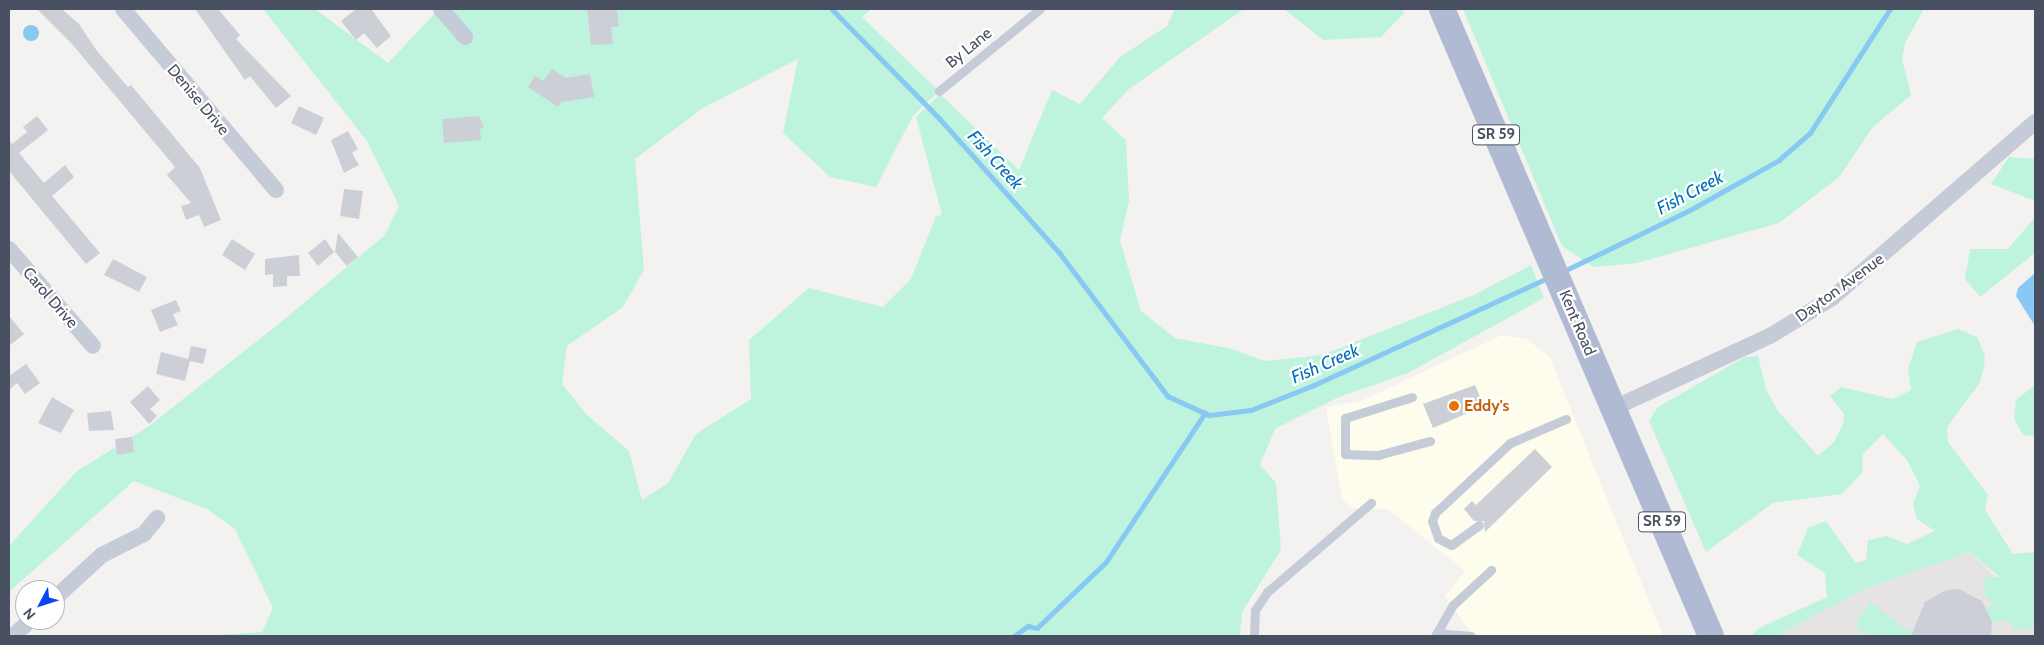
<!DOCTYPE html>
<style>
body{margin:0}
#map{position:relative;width:2044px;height:645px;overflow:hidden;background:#f4f2f1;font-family:Cabin,sans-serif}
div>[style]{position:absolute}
.commercial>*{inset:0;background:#fefcec}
.education>*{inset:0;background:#e5e3e3}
.green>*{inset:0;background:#bef3dd}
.water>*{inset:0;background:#88c8f3}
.round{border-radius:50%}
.stream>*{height:4.5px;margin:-2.25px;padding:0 2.25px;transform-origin:2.25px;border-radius:2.25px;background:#88c8f3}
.building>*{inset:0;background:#cdcfd7}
.lane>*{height:9px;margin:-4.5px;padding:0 4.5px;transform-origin:4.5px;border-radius:4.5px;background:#c5cbd7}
.street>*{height:16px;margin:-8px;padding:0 8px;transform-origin:8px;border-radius:8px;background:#c5cbd7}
.primary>*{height:26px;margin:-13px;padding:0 13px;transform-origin:13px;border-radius:13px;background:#b0bad2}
.dots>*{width:14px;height:14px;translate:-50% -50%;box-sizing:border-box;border:2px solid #fff;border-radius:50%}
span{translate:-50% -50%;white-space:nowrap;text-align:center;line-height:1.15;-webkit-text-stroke:4.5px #fff;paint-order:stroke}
.shield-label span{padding:1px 4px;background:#fff;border:1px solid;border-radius:4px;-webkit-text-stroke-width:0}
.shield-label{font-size:15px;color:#485061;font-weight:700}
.street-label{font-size:16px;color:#485061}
.food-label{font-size:16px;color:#c56008;font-weight:700}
.left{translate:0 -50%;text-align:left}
.water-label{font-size:18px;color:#0270ba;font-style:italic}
.frame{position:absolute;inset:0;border:10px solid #485061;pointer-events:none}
.north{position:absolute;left:15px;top:580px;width:50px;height:50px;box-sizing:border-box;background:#fff;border:1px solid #b6b9c0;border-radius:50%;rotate:230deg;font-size:14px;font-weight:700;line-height:20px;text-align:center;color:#485061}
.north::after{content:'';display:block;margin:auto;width:18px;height:22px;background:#0c45f3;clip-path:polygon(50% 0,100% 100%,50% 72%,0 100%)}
</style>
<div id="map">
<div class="commercial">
<i style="clip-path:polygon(1502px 335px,1526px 339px,1549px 356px,1663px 636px,1473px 636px,1445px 596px,1465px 571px,1388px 509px,1351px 508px,1342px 499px,1326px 407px,1361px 401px)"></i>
</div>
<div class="education">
<i style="clip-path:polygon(1970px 552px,2019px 599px,2035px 627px,2035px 636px,1776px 636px,1864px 589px)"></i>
</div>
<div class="green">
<i style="clip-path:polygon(263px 9px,315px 9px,388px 63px,439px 9px,871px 9px,862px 17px,939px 91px,913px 116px,876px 187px,830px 177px,783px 133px,798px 59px,703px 108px,635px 159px,644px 270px,623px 307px,567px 346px,562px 384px,587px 415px,629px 451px,642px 500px,668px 483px,696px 434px,751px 399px,749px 340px,809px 288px,883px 307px,911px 279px,936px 216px,942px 215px,916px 117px,940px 94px,1019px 170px,1052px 90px,1080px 104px,1120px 57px,1167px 26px,1175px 9px,1244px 9px,1129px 89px,1102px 118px,1126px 140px,1129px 201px,1120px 241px,1141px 311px,1175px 338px,1232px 349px,1264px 361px,1322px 355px,1474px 295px,1531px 265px,1544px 298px,1408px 373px,1339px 397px,1275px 429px,1260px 465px,1276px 483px,1281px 550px,1242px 612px,1240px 636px,203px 636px,262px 632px,273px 608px,235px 529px,207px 509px,134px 481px,9px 592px,9px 546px,77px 471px,149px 426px,280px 323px,385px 235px,399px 206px,367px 141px)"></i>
<i style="clip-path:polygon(1284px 9px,1402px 9px,1404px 13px,1381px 37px,1323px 40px)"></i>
<i style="clip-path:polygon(1463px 9px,1924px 9px,1905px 43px,1902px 59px,1911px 95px,1873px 127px,1839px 177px,1779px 223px,1637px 263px,1594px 267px,1562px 246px)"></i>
<i style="clip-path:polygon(2009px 157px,2035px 159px,2035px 201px,1991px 184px)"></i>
<i style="clip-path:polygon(2035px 217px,2035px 253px,1980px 297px,1965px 279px,1970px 249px,2008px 249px)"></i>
<i style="clip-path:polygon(1958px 329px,1977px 337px,1985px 355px,1984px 368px,1979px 384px,1947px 427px,1948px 442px,1988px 495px,1985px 510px,2013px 554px,2035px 552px,2035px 627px,2015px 630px,2008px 620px,1992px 623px,1987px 609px,1993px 604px,1984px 593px,1985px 578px,1999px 577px,1970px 552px,1864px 589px,1776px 636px,1751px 636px,1759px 628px,1827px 597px,1825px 573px,1797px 555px,1808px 528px,1826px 521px,1856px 563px,1866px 560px,1868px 540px,1887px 536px,1907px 544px,1935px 531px,1917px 519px,1913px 504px,1920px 486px,1907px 460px,1883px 434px,1863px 454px,1862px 473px,1842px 494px,1773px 503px,1706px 552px,1649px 421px,1658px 407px,1745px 357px,1758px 356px,1766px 389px,1778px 411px,1818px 456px,1834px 442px,1843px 424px,1844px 414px,1830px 396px,1841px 387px,1893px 399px,1911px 390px,1908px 369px,1917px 342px)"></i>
<i style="clip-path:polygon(2035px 385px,2035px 436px,2023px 435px,2014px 419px,2016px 400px)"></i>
<i style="clip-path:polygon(1871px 602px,1906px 630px,1914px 630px,1913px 636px,1878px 636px,1857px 630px,1859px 617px)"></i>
</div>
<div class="water">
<i class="round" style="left:23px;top:25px;width:16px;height:16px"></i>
<i style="clip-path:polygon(2035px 273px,2035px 326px,2016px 296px,2018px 288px)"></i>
</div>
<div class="stream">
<i style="left:832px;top:9px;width:154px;rotate:45.5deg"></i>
<i style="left:940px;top:119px;width:178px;rotate:48.2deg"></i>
<i style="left:1059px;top:252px;width:181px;rotate:52.9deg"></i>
<i style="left:1168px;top:396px;width:45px;rotate:24.9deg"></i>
<i style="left:1209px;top:415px;width:42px;rotate:-6.8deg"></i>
<i style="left:1251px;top:410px;width:68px;rotate:-21.6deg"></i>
<i style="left:1314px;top:385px;width:257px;rotate:-24.6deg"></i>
<i style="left:1564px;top:271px;width:140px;rotate:-25.8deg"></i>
<i style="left:1690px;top:210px;width:102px;rotate:-29.3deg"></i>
<i style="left:1779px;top:160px;width:41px;rotate:-41.1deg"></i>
<i style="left:1810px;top:133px;width:148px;rotate:-57.2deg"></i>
<i style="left:1014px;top:636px;width:17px;rotate:-36deg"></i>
<i style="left:1028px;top:626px;width:9px;rotate:13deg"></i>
<i style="left:1037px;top:628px;width:95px;rotate:-43.7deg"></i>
<i style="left:1106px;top:562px;width:179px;rotate:-56.4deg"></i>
</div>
<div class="building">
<i style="clip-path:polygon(37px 9px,62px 9px,79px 24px,97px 51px,128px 87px,131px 85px,200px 168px,221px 220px,204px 227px,199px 215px,186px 220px,181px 206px,191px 203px,167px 175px,175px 167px,72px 44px)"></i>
<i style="clip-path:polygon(195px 9px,218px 9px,240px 35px,236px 39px,291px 96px,276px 108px,250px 76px,245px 80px)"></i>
<i style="clip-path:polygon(356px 9px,371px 9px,391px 36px,377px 48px,364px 33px,356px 40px,341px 21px)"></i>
<i style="clip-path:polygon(587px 9px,617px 9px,619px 27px,611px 27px,613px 44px,591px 45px)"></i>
<i style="clip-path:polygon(552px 69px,566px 78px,590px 74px,594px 97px,561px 102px,558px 107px,528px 87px,535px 76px,543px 81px)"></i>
<i style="clip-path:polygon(299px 106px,324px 118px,316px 135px,291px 123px)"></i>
<i style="clip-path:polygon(37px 116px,48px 130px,19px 153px,44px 183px,65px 165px,74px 177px,52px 196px,100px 253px,86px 264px,9px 171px,9px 140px,12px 144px,27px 132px,23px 127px)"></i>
<i style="clip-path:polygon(479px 116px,484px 128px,480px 128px,481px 140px,444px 143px,442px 119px)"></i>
<i style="clip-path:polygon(348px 131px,358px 149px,352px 153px,359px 165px,344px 173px,331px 140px)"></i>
<i style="clip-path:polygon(344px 189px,363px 191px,359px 219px,340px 216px)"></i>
<i style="clip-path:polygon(338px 233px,358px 257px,347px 266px,335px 252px)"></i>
<i style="clip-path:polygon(232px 239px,255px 254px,245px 270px,222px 255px)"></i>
<i style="clip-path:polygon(325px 239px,334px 252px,318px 266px,308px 253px)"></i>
<i style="clip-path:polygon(299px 255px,300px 276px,287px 276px,287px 286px,273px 287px,273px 274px,265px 275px,265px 259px)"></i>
<i style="clip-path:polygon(113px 259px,147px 277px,139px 292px,104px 275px)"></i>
<i style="clip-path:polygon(176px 300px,181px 311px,173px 314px,178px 325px,160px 332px,151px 310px)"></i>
<i style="clip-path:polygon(9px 316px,24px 334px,9px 346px)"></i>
<i style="clip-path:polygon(191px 346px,207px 349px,203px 364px,190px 361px,185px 381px,156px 374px,161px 352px,188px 359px)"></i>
<i style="clip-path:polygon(26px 364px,40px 383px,25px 394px,17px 383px,9px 390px,9px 376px)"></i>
<i style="clip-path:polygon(1475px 385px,1484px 406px,1433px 428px,1423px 404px)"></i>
<i style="clip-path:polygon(148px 386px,160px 400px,150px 409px,157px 416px,149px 424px,130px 402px)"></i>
<i style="clip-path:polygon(52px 397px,74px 410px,61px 433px,38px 423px)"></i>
<i style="clip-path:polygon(111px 411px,114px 430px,89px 431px,87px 413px)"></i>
<i style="clip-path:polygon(132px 437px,134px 452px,117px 455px,115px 439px)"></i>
<i style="clip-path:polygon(1535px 449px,1552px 467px,1485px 532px,1484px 521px,1474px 521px,1464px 509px,1472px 501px,1476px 505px)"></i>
<i style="clip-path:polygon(1959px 589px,1982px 601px,1992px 622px,1991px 636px,1911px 636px,1925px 602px,1946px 590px)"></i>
</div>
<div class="lane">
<i style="left:939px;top:91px;width:130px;rotate:-39.1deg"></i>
<i style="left:1412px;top:397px;width:70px;rotate:162.6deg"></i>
<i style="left:1345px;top:418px;width:36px;rotate:90deg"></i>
<i style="left:1345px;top:454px;width:33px;rotate:2deg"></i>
<i style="left:1378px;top:455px;width:54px;rotate:-15.1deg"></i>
<i style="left:1479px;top:525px;width:34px;rotate:144deg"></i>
<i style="left:1451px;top:545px;width:15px;rotate:-152deg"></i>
<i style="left:1438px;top:538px;width:18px;rotate:-109deg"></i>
<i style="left:1432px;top:521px;width:9px;rotate:-69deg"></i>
<i style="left:1435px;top:513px;width:103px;rotate:-43deg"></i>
<i style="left:1510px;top:443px;width:61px;rotate:-23.2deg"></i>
<i style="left:1437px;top:633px;width:34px;rotate:5deg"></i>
<i style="left:1254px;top:636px;width:26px;rotate:-88deg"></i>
<i style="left:1255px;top:610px;width:22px;rotate:-56deg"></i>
<i style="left:1267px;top:592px;width:137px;rotate:-40.6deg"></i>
<i style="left:1435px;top:636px;width:36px;rotate:-60deg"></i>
<i style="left:1453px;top:605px;width:52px;rotate:-42.6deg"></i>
</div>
<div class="street">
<i style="left:123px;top:9px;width:237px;rotate:49.8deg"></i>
<i style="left:441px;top:9px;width:37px;rotate:49deg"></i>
<i style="left:9px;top:249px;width:128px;rotate:49.1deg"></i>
<i style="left:1614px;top:408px;width:172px;rotate:-24.8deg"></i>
<i style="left:1770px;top:336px;width:73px;rotate:-31.5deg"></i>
<i style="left:1832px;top:298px;width:269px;rotate:-40.9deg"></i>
<i style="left:55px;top:598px;width:64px;rotate:-42.5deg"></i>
<i style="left:102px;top:555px;width:47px;rotate:-26.6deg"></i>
<i style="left:144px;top:534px;width:21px;rotate:-51deg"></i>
<i style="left:13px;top:636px;width:24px;rotate:-42deg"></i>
</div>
<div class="primary">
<i style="left:1442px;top:9px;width:682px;rotate:66.78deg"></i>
</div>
<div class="dots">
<i style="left:1454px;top:406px;background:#e8710a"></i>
</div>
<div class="shield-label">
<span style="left:1496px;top:135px">SR 59</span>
<span style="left:1662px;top:522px">SR 59</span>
</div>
<div class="street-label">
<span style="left:969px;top:48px;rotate:-39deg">By Lane</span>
<span style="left:198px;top:100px;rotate:50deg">Denise Drive</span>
<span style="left:1840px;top:288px;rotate:-36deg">Dayton Avenue</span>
<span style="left:50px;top:298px;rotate:49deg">Carol Drive</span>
<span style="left:1577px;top:323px;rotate:67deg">Kent Road</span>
</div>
<div class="food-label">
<span class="left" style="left:1464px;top:406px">Eddy's</span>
</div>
<div class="water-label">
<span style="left:995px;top:160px;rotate:48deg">Fish Creek</span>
<span style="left:1690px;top:193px;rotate:-28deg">Fish Creek</span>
<span style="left:1325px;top:364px;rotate:-24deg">Fish Creek</span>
</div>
<div class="frame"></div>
<div class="north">N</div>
</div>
